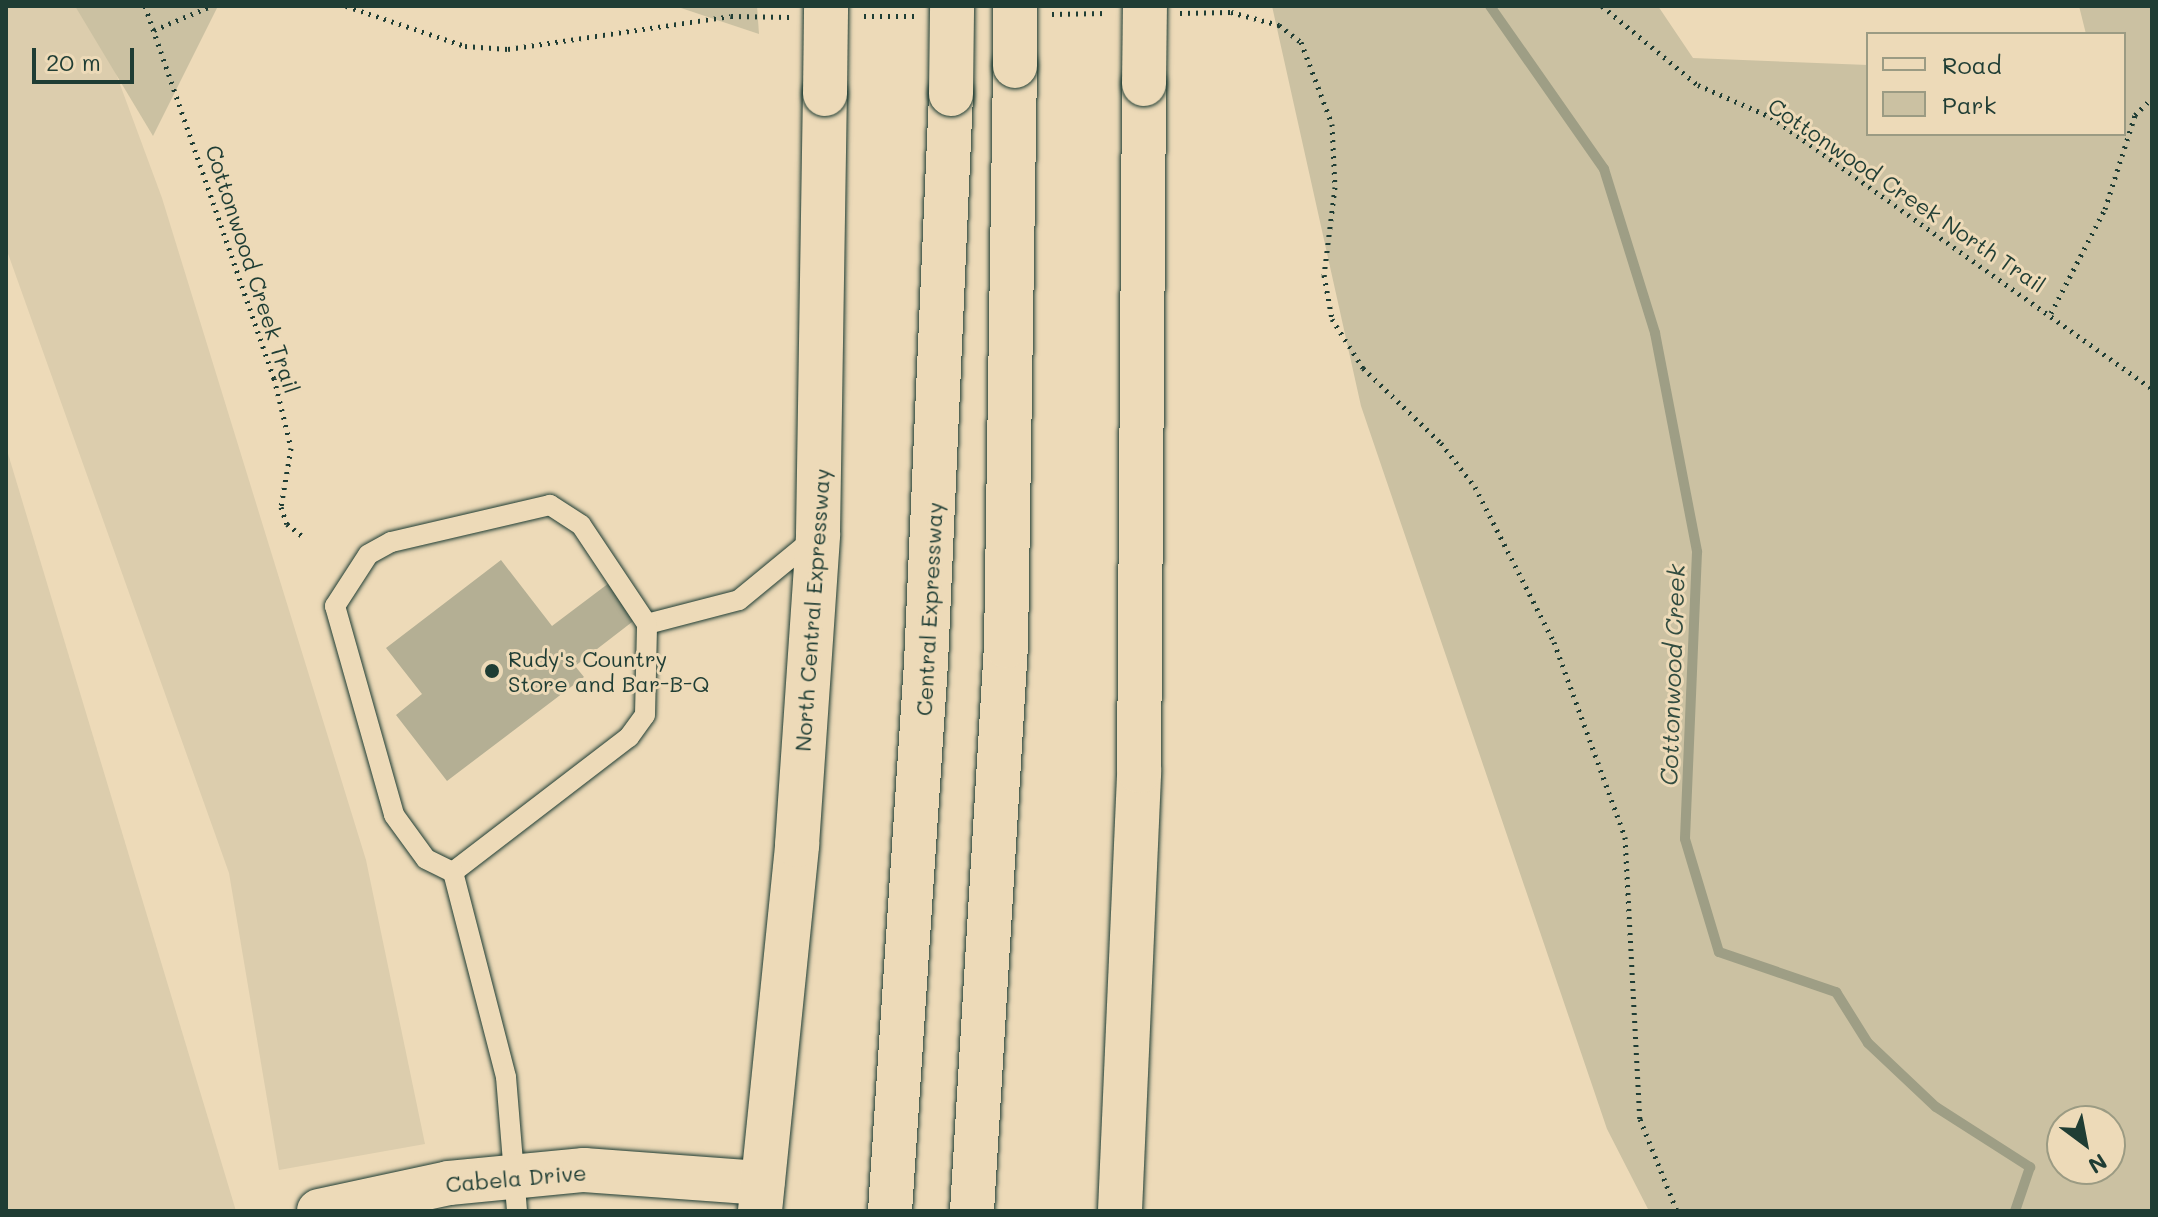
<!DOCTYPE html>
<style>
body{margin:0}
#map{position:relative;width:2158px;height:1217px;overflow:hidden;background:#eddab8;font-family:Mali,sans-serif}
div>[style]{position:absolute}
.built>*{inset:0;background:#dccdad}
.green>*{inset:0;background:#cbc1a2}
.stream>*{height:10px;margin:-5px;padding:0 5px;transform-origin:5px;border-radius:5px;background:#9e9e85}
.building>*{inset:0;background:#b4af94}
.path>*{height:5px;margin-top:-2.5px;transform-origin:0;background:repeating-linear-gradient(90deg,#1f3d34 0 2px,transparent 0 8px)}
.roads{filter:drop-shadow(0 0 2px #1f3d34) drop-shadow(0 0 2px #1f3d34)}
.lane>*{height:20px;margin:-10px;padding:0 10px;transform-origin:10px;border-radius:10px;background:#eddab8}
.secondary>*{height:44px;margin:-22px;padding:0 22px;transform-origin:22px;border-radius:22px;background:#eddab8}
.highway>*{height:44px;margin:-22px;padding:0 22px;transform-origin:22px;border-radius:22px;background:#eddab8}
.bridges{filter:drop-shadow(0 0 2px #1f3d34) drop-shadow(0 0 2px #1f3d34)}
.secondary-bridge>*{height:44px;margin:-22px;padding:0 22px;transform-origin:22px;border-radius:22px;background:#eddab8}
.highway-bridge>*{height:44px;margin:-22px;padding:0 22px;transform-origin:22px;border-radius:22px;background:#eddab8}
.dots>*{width:22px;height:22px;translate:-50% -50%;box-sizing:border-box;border:4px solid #eddab8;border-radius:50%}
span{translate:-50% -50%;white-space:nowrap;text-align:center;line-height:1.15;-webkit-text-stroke:6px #eddab8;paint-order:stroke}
.street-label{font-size:22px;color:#1f3d34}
.poi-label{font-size:22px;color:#1f3d34}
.left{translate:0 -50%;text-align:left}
.water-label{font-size:24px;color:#324c40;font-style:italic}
.frame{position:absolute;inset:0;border:8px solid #1f3d34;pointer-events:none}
.legend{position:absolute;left:1866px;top:32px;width:260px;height:104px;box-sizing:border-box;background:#eddab8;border:2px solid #9b9b83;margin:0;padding:10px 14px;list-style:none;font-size:24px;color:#1f3d34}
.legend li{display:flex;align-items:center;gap:16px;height:40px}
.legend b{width:40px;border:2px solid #9b9b83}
.north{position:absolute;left:2046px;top:1105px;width:80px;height:80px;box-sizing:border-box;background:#eddab8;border:2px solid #9b9b83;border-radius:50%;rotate:148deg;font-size:22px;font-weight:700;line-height:32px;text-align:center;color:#1f3d34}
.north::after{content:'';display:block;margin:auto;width:28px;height:36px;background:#1f3d34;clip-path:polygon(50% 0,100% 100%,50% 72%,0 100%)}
.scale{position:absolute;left:32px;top:48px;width:102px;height:36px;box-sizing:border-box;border:4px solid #1f3d34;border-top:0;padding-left:10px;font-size:24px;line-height:28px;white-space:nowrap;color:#1f3d34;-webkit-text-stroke:6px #eddab8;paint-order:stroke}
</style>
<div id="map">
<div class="built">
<i style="clip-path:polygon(6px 6px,91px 6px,162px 198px,366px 860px,425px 1144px,279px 1170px,229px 873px,6px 248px)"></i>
<i style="clip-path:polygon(6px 447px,236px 1211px,6px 1211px)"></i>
</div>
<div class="green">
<i style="clip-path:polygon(75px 6px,218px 6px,153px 136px)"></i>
<i style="clip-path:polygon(675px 6px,757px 6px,759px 34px)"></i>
<i style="clip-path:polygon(evenodd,1272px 6px,1658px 6px,1693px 58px,1868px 65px,1868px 134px,2124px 134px,2124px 34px,2086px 34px,2079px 6px,2152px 6px,2152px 1211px,1649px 1211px,1607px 1129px,1361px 406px,1272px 6px,2062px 1121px,2110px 1121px,2110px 1169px,2062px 1169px,2062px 1121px)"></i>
</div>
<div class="stream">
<i style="left:1490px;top:6px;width:199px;rotate:55deg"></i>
<i style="left:1604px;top:169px;width:172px;rotate:72.7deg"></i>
<i style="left:1655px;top:333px;width:223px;rotate:79.1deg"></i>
<i style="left:1697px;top:552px;width:287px;rotate:92.4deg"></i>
<i style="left:1685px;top:839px;width:118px;rotate:73.3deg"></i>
<i style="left:1719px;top:952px;width:124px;rotate:18.9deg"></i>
<i style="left:1836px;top:992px;width:60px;rotate:57.9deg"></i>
<i style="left:1868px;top:1043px;width:93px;rotate:43.3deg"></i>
<i style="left:1936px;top:1107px;width:112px;rotate:32.6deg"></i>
<i style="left:2030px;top:1167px;width:46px;rotate:108.8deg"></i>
</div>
<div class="building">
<i style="clip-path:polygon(501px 560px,552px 626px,609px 583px,636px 619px,575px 666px,584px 677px,447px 781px,396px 715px,422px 694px,386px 648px)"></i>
</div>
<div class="path">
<i style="left:145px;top:6px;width:394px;rotate:70.9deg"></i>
<i style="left:274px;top:378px;width:72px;rotate:76.3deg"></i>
<i style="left:291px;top:448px;width:60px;rotate:99.6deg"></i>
<i style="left:281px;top:507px;width:18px;rotate:71deg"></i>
<i style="left:287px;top:524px;width:23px;rotate:38deg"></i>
<i style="left:346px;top:6px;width:126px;rotate:18.6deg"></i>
<i style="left:465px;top:46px;width:43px;rotate:4deg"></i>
<i style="left:508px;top:49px;width:225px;rotate:-8.4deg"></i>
<i style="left:731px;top:16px;width:59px;rotate:1deg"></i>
<i style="left:1602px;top:6px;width:124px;rotate:39.5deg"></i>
<i style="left:1698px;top:85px;width:80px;rotate:23.7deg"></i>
<i style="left:1771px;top:117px;width:468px;rotate:35.5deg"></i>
<i style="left:1180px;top:13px;width:51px;rotate:-1.1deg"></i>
<i style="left:1231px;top:12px;width:50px;rotate:15.2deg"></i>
<i style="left:1279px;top:25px;width:28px;rotate:38deg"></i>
<i style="left:1301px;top:42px;width:88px;rotate:69.3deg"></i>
<i style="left:1332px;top:124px;width:63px;rotate:87.3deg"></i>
<i style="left:1335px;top:187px;width:89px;rotate:97.1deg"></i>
<i style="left:1324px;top:275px;width:45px;rotate:79.7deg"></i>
<i style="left:1332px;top:319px;width:58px;rotate:57.7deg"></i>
<i style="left:1363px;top:368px;width:108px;rotate:43.9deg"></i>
<i style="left:1441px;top:443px;width:56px;rotate:52.3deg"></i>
<i style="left:1475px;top:487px;width:174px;rotate:63deg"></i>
<i style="left:1554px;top:642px;width:208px;rotate:70deg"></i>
<i style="left:1625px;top:837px;width:282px;rotate:87deg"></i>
<i style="left:1640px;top:1119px;width:99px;rotate:68.1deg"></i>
<i style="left:1052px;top:14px;width:54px;rotate:-1.1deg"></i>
<i style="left:864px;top:16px;width:50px"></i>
<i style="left:154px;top:30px;width:62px;rotate:-22.8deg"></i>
<i style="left:2051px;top:313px;width:117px;rotate:-62.6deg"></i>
<i style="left:2105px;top:209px;width:99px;rotate:-72.3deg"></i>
<i style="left:2135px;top:115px;width:24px;rotate:-45deg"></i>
</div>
<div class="roads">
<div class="lane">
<i style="left:647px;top:624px;width:95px;rotate:-14.6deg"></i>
<i style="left:739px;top:600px;width:96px;rotate:-39.5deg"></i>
<i style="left:453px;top:872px;width:222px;rotate:-37.5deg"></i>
<i style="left:629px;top:737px;width:27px;rotate:-54deg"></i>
<i style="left:645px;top:715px;width:91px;rotate:-88.7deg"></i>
<i style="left:647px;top:624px;width:119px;rotate:-123.7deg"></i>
<i style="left:581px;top:525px;width:37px;rotate:-147deg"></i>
<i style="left:550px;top:505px;width:163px;rotate:166.9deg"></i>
<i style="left:391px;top:542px;width:26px;rotate:151deg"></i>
<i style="left:368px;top:555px;width:61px;rotate:122.9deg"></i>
<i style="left:335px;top:606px;width:217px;rotate:74.2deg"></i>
<i style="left:394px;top:815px;width:54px;rotate:54deg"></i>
<i style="left:426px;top:859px;width:30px;rotate:26deg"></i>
<i style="left:453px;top:872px;width:212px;rotate:75.5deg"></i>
<i style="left:506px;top:1077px;width:134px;rotate:85.3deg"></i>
</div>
<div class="secondary">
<i style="left:319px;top:1211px;width:133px;rotate:-12.2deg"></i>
<i style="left:449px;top:1183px;width:136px;rotate:-5.5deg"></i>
<i style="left:584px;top:1170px;width:179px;rotate:4.2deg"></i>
<i style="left:760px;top:1211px;width:368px;rotate:-84.2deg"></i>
<i style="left:797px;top:845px;width:312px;rotate:-86.1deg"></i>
<i style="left:818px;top:534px;width:440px;rotate:-89.1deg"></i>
<i style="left:1120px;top:1211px;width:440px;rotate:-87.5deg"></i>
<i style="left:1139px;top:771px;width:687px;rotate:-89.58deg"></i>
</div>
<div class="highway">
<i style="left:890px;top:1211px;width:549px;rotate:-86.24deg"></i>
<i style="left:926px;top:663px;width:570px;rotate:-87.48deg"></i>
<i style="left:972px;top:1211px;width:566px;rotate:-86.56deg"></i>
<i style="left:1006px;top:646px;width:580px;rotate:-89.11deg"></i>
</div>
</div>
<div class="bridges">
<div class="secondary-bridge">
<i style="left:1144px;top:84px;width:78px;rotate:-89.3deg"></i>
<i style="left:825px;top:94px;width:88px;rotate:-89.3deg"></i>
</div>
<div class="highway-bridge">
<i style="left:1015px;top:66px;width:60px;rotate:-90deg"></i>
<i style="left:951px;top:94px;width:88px;rotate:-89.3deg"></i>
</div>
</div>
<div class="dots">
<i style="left:492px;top:671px;background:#1f3d34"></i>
</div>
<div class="street-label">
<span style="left:1907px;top:195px;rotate:34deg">Cottonwood Creek North Trail</span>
<span style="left:253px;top:269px;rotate:72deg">Cottonwood Creek Trail</span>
<span style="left:929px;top:609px;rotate:-87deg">Central Expressway</span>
<span style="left:812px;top:610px;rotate:-86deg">North Central Expressway</span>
<span style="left:516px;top:1178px;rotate:-5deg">Cabela Drive</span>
</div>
<div class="poi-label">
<span class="left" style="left:508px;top:671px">Rudy's Country<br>Store and Bar-B-Q</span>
</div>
<div class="water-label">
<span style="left:1672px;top:675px;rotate:-88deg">Cottonwood Creek</span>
</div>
<div class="frame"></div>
<ul class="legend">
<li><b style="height:10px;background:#eddab8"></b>Road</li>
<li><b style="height:22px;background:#cbc1a2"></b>Park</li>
</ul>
<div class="north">N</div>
<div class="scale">20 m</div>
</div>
